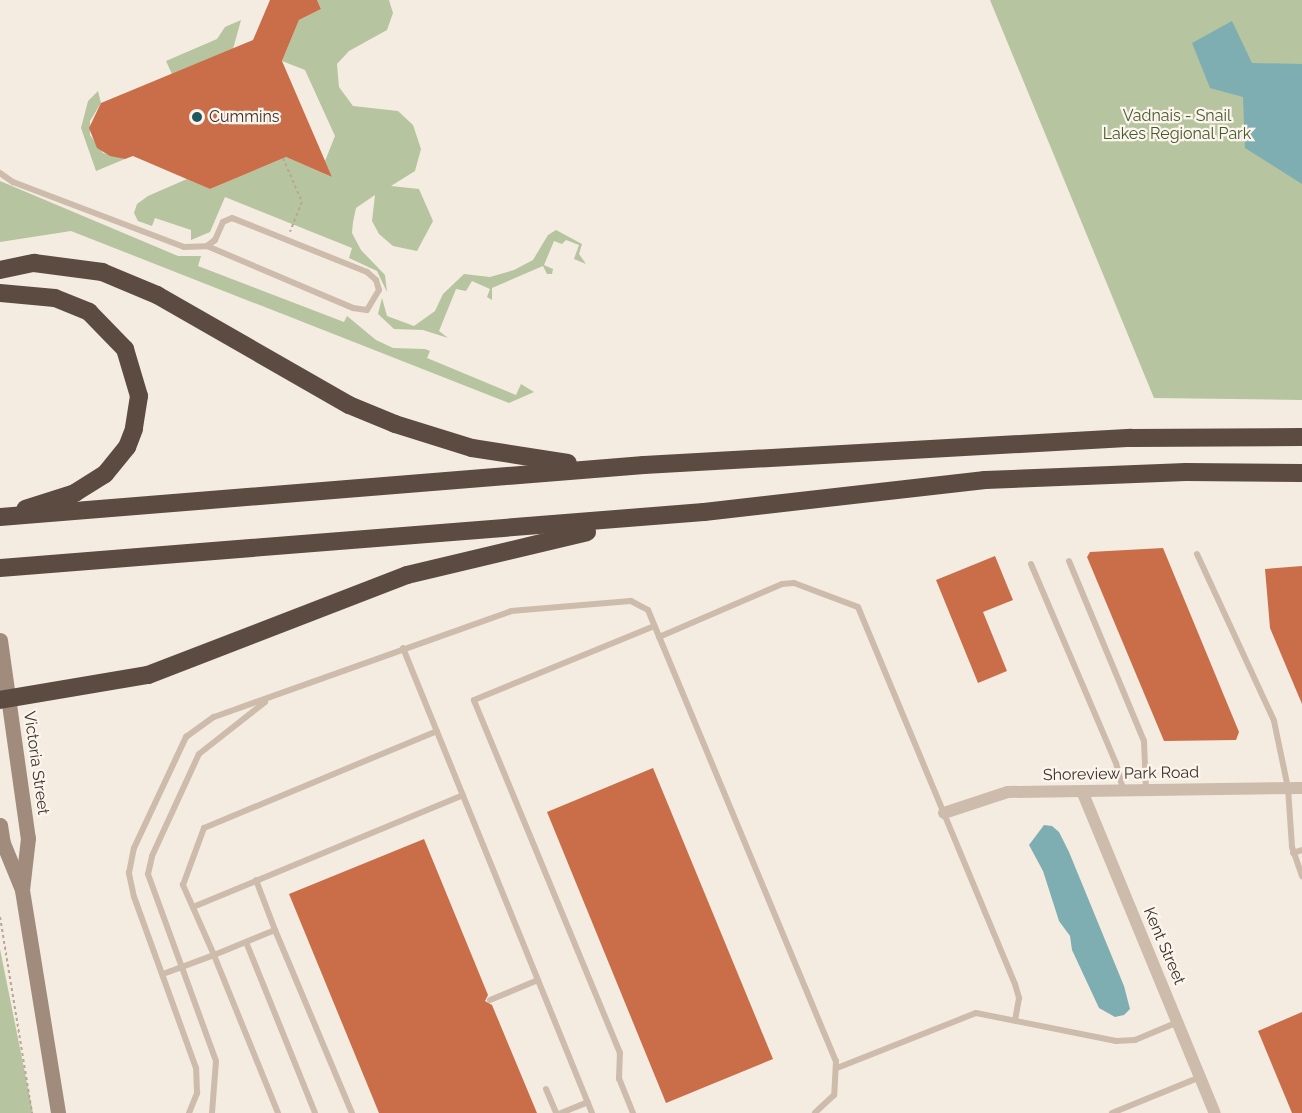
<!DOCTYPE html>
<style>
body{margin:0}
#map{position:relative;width:1302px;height:1113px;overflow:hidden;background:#f4ece0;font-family:Raleway,sans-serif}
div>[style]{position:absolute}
.green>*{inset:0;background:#b6c49f}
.water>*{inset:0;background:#7eaeb2}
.building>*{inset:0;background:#c96e49}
.path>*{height:2px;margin-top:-1px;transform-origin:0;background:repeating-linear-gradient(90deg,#b9a695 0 3px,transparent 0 6px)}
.lane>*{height:6px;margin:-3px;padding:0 3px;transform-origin:3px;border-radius:3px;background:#cdbcab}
.street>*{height:12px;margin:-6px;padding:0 6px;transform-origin:6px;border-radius:6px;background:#cdbcab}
.secondary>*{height:15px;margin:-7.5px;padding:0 7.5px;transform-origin:7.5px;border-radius:7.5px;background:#a18b7c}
.highway>*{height:18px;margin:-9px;padding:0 9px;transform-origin:9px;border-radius:9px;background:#5c4b41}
.dots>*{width:16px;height:16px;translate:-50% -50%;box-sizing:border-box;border:3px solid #fbf5ed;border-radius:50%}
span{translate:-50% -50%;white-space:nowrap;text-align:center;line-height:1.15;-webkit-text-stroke:4.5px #fbf5ed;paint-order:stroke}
.park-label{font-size:16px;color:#475a2d}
.poi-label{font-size:16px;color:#3b302a}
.left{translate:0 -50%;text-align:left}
.street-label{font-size:16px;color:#3b302a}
</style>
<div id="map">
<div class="green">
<i style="clip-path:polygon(317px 0,389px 0,393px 13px,387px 30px,349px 51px,337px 64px,339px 87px,353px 106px,398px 111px,413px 125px,421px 149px,415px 171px,391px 186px,419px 189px,433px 221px,417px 251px,393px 246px,379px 234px,372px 221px,375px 195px,356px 208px,353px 222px,352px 233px,361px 250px,385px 275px,387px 292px,377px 271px,349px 258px,352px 248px,225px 197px,210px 232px,191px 240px,191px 230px,155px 218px,152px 226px,138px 221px,134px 213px,137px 204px,148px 196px,187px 179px,210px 189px,286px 157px,332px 177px,325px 161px,335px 136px,305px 70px,282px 61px,299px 20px,321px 9px)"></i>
<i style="clip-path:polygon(990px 0,1302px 0,1302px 400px,1154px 398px)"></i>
<i style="clip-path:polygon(241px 20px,233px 49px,172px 74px,166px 61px,217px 39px,225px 27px)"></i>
<i style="clip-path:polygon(98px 91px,101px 103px,90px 121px,90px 135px,103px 153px,125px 159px,96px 171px,81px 128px,88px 101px)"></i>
<i style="clip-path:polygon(0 181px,178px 256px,201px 256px,198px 266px,344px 322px,347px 316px,376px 340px,393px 348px,425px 349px,430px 351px,427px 358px,516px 395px,521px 384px,534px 392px,509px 403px,71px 231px,0 242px)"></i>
<i style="clip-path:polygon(556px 230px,582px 244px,579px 254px,586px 264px,574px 259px,579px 245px,566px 240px,562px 244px,554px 241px,544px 265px,553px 269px,552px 274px,547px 274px,543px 266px,492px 288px,492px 300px,487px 297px,490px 289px,472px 281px,466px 291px,456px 289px,439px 331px,448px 338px,423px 330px,394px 329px,378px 314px,382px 298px,387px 316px,414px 326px,435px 311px,443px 294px,464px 274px,490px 277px,514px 270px,533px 260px,548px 235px)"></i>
<i style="clip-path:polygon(0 949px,33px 1113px,0 1113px)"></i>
</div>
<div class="water">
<i style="clip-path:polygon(1232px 21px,1252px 63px,1302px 64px,1302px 184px,1245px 148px,1243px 97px,1210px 88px,1192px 43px)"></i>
<i style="clip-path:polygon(1044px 825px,1052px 826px,1059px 832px,1069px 852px,1124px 986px,1130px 1009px,1124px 1015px,1115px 1017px,1099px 1008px,1072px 950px,1070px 936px,1059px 921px,1043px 871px,1029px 845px)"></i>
</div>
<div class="building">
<i style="clip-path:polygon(270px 0,317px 0,321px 9px,299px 20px,282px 61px,332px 177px,286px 157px,210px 189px,133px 156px,125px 159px,110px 156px,97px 148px,89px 128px,101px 103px,253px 40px)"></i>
<i style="clip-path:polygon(1163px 548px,1239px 732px,1236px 740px,1164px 741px,1087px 557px,1090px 552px)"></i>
<i style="clip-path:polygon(995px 556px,1013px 600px,983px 612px,1007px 671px,978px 683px,936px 580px)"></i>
<i style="clip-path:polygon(1302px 566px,1302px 704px,1270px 628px,1265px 569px)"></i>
<i style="clip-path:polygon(653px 768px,773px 1059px,666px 1103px,547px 812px)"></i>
<i style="clip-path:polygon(424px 839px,488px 995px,485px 1001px,492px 1005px,537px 1113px,379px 1113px,289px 894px)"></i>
<i style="clip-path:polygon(1302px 1012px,1302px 1113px,1292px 1113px,1258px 1031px)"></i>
</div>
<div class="path">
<i style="left:283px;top:158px;width:48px;rotate:66.6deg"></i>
<i style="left:302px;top:202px;width:32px;rotate:112deg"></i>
<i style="left:0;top:917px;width:199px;rotate:80.7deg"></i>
</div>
<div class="lane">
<i style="left:0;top:173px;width:16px;rotate:35deg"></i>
<i style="left:13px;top:182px;width:183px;rotate:20.8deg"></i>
<i style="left:184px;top:247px;width:23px;rotate:-2deg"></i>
<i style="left:207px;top:246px;width:159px;rotate:23deg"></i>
<i style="left:353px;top:308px;width:14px;rotate:8deg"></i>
<i style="left:367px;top:310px;width:23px;rotate:-59deg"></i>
<i style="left:379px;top:290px;width:10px;rotate:-107deg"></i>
<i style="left:376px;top:280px;width:12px;rotate:-138deg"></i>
<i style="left:367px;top:272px;width:145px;rotate:-158.2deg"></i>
<i style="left:232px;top:218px;width:10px;rotate:156deg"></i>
<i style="left:223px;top:222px;width:20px;rotate:114deg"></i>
<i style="left:215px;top:240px;width:10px;rotate:143deg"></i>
<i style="left:1197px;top:554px;width:184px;rotate:65.2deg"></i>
<i style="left:1274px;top:721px;width:68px;rotate:78.2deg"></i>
<i style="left:1288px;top:788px;width:59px;rotate:86.1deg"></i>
<i style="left:1292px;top:847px;width:31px;rotate:71deg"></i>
<i style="left:1069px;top:561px;width:195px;rotate:67.4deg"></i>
<i style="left:1144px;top:741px;width:49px;rotate:87.7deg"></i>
<i style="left:1031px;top:564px;width:216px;rotate:66.9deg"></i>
<i style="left:1116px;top:763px;width:28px;rotate:75deg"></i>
<i style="left:659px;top:637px;width:134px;rotate:-23.3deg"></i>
<i style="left:782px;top:584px;width:12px;rotate:-5deg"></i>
<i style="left:794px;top:583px;width:68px;rotate:20.6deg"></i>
<i style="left:858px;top:607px;width:408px;rotate:67.4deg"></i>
<i style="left:1015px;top:984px;width:15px;rotate:74deg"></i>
<i style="left:1019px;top:998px;width:22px;rotate:100deg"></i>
<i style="left:403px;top:648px;width:502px;rotate:67.88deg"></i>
<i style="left:1293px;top:853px;width:9px;rotate:-18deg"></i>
<i style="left:256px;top:880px;width:53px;rotate:69.2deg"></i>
<i style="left:193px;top:907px;width:292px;rotate:-22.5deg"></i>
<i style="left:246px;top:942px;width:184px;rotate:68deg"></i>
<i style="left:163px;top:974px;width:54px;rotate:-20.4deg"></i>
<i style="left:214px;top:955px;width:77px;rotate:-113.9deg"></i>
<i style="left:183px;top:885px;width:61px;rotate:-69.8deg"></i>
<i style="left:204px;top:828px;width:252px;rotate:-22.6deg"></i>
<i style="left:490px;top:1000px;width:52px;rotate:-22.6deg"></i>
<i style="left:837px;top:1068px;width:149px;rotate:-21.6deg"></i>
<i style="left:976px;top:1013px;width:143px;rotate:11.3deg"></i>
<i style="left:1116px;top:1041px;width:19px;rotate:-3deg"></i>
<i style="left:1135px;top:1040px;width:47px;rotate:-22.7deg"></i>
<i style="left:546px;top:1089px;width:26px;rotate:67deg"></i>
<i style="left:189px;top:1113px;width:22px;rotate:-68deg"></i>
<i style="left:197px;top:1093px;width:25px;rotate:-92deg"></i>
<i style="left:196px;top:1068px;width:182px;rotate:-109.9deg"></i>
<i style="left:134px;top:897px;width:25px;rotate:-102deg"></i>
<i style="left:129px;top:873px;width:25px;rotate:-79deg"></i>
<i style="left:134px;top:848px;width:123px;rotate:-64.9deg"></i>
<i style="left:186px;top:737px;width:34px;rotate:-36deg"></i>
<i style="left:214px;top:717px;width:315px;rotate:-19.6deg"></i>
<i style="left:511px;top:611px;width:120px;rotate:-4.8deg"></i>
<i style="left:631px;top:601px;width:19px;rotate:28deg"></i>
<i style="left:648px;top:610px;width:489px;rotate:67.4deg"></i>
<i style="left:836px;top:1061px;width:34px;rotate:93deg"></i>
<i style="left:834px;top:1095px;width:26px;rotate:137deg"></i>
<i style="left:212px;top:1113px;width:52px;rotate:-85.6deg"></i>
<i style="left:216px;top:1061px;width:199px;rotate:-110deg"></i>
<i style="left:148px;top:874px;width:18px;rotate:-77deg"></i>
<i style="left:152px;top:856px;width:112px;rotate:-65.3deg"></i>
<i style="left:199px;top:754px;width:84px;rotate:-38.2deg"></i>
<i style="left:278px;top:1113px;width:170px;rotate:-112.1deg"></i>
<i style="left:214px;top:955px;width:66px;rotate:-22.3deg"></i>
<i style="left:275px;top:930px;width:199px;rotate:67.2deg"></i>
<i style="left:561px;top:1113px;width:29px;rotate:-22deg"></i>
<i style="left:633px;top:1113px;width:37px;rotate:-112deg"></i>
<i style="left:619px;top:1079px;width:26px;rotate:-88deg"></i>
<i style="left:620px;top:1053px;width:382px;rotate:-112.5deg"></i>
<i style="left:474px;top:700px;width:195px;rotate:-22.3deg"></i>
<i style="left:1112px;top:1113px;width:95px;rotate:-22.2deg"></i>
</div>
<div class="street">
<i style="left:1082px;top:791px;width:348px;rotate:67.6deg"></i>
<i style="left:944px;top:813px;width:67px;rotate:-18.2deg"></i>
<i style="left:1008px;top:792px;width:294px;rotate:-0.8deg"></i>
</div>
<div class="secondary">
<i style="left:0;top:640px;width:200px;rotate:82deg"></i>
<i style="left:28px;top:838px;width:52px;rotate:96.6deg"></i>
<i style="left:22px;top:890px;width:226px;rotate:80.8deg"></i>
<i style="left:0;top:825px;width:18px;rotate:81deg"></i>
<i style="left:3px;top:843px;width:48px;rotate:67.8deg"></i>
</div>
<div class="highway">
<i style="left:0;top:270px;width:35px;rotate:-12deg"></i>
<i style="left:34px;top:263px;width:69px;rotate:7.5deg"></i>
<i style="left:102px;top:272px;width:60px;rotate:22.7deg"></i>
<i style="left:157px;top:295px;width:221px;rotate:29.8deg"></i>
<i style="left:349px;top:405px;width:50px;rotate:22.4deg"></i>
<i style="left:395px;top:424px;width:81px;rotate:17.3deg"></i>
<i style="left:472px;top:448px;width:97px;rotate:8.9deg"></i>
<i style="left:0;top:293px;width:55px;rotate:5.2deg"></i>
<i style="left:55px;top:298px;width:37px;rotate:22deg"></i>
<i style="left:89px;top:312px;width:52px;rotate:45.8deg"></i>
<i style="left:125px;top:349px;width:49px;rotate:73.4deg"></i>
<i style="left:139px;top:396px;width:33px;rotate:99deg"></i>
<i style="left:134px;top:429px;width:19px;rotate:111deg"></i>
<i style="left:127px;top:447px;width:35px;rotate:129deg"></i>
<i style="left:105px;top:474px;width:36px;rotate:148deg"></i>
<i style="left:75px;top:493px;width:52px;rotate:162.3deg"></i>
<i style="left:0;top:517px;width:646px;rotate:-4.62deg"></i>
<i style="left:644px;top:465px;width:488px;rotate:-3.2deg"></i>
<i style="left:1131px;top:438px;width:171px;rotate:-0.3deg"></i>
<i style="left:0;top:568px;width:706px;rotate:-4.55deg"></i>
<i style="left:704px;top:512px;width:283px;rotate:-6.5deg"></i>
<i style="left:985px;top:480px;width:201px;rotate:-2.3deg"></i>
<i style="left:1186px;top:472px;width:116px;rotate:0.5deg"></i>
<i style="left:0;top:700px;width:150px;rotate:-9.6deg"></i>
<i style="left:148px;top:675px;width:278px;rotate:-21.1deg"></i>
<i style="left:407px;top:575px;width:185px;rotate:-13.4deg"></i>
</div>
<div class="dots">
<i style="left:197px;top:117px;background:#1e575e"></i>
</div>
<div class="park-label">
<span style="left:1177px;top:125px">Vadnais - Snail<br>Lakes Regional Park</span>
</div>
<div class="poi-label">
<span class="left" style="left:209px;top:117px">Cummins</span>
</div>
<div class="street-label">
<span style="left:36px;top:763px;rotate:82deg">Victoria Street</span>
<span style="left:1121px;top:774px;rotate:-1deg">Shoreview Park Road</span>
<span style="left:1164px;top:946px;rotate:67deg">Kent Street</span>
</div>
</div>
